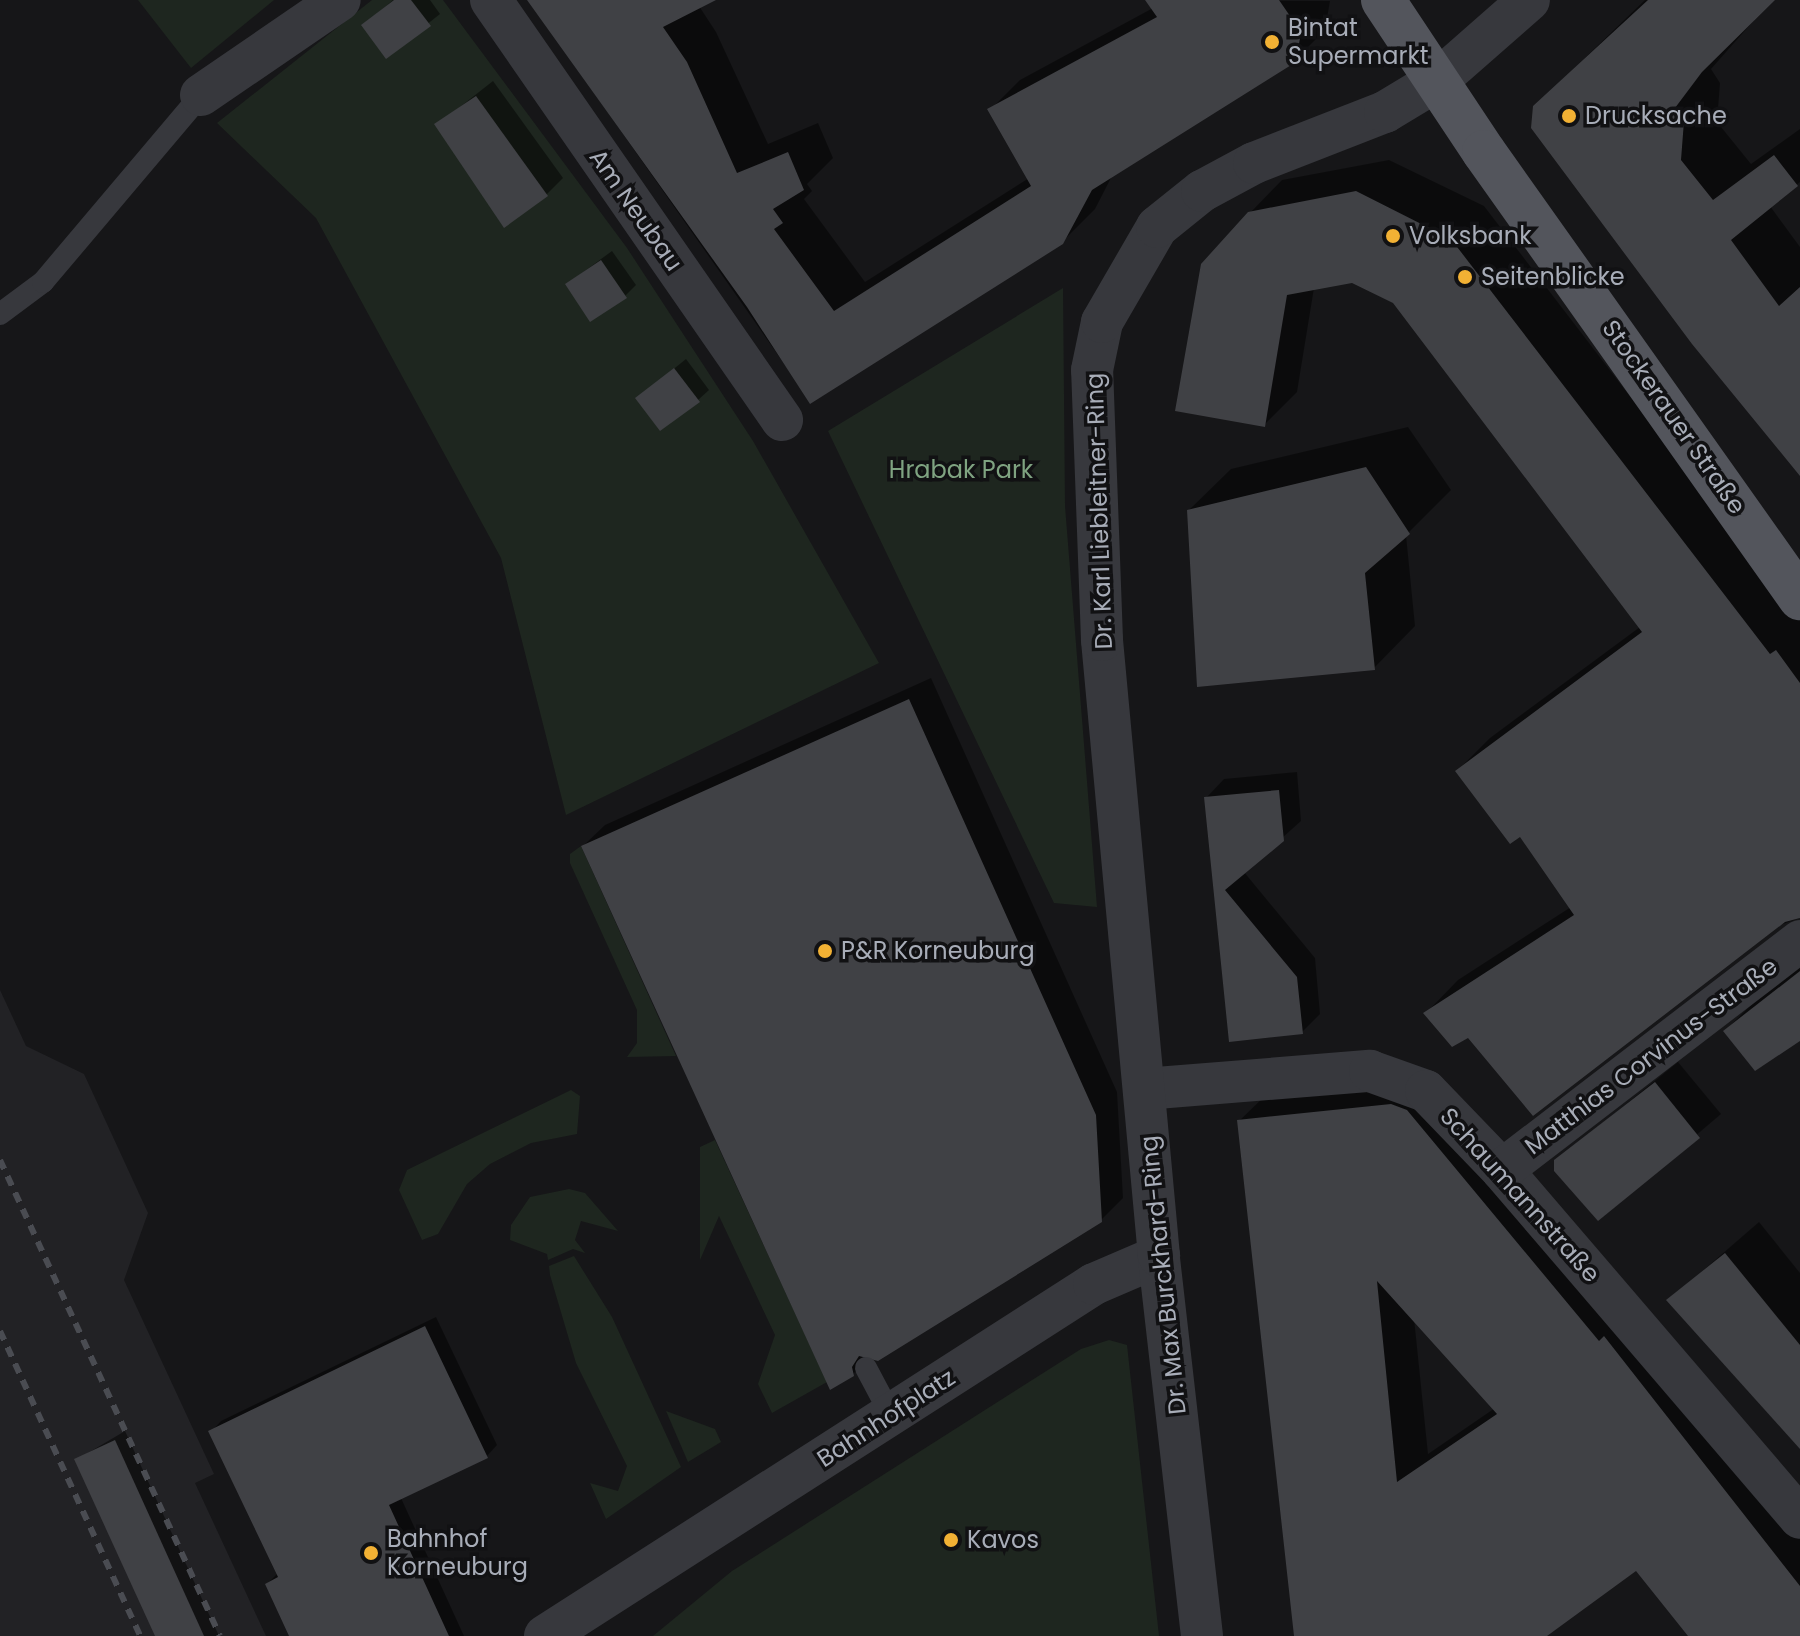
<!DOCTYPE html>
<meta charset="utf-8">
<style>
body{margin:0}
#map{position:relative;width:1800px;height:1636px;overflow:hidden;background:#161618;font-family:Poppins,sans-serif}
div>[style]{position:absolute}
.built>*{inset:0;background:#222225}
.green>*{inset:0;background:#1e261f}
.shadow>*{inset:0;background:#0007}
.building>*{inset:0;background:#404145}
.service>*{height:22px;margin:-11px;padding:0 11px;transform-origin:11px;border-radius:11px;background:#37383d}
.minor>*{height:42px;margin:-21px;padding:0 21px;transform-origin:21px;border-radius:21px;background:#37383d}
.primary>*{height:44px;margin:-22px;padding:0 22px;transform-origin:22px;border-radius:22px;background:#53555c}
.rail>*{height:6px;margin-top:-3px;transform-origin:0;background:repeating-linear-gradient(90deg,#4a4c52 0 10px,transparent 0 18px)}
.dots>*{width:22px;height:22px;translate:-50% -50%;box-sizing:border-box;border:4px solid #111113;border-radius:50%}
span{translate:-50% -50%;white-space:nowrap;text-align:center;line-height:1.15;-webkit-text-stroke:7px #111113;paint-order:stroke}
.poi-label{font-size:24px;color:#a8adb8}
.left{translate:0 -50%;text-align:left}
.street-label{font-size:24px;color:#a8adb8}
.park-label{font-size:24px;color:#7fa381}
</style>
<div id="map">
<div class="built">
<i style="clip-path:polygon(0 990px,26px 1046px,84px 1074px,148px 1213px,124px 1280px,214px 1474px,195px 1483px,266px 1636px,0 1636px)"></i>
</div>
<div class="green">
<i style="clip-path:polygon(138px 0,274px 0,191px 68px)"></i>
<i style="clip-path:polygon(372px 0,443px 0,627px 248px,753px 441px,879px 663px,566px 815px,501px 558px,316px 218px,217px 123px)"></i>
<i style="clip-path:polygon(1063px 288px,1065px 506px,1097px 907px,1054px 903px,828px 431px)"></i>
<i style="clip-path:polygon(581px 846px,676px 1056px,627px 1057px,637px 1043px,637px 1010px,570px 863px,570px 854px)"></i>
<i style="clip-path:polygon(571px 1090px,580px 1096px,577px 1134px,531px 1143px,490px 1164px,467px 1184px,438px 1234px,422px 1240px,399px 1190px,407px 1170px)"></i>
<i style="clip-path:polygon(715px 1140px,827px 1382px,772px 1413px,758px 1384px,775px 1335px,719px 1216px,700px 1260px,700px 1147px)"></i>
<i style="clip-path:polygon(569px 1189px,585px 1193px,618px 1231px,581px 1221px,575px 1240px,585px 1253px,573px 1249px,548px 1260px,547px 1254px,510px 1240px,511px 1225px,530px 1197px)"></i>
<i style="clip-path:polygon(574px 1256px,612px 1317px,681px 1467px,606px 1519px,590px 1483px,618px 1491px,627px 1466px,576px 1363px,550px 1275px,549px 1266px)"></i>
<i style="clip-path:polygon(1109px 1340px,1127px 1345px,1159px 1636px,653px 1636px,732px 1571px,1081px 1349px)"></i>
<i style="clip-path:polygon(666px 1411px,715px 1429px,721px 1442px,688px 1462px)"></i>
</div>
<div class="shadow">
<i style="clip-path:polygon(393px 0,430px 0,440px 14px,387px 56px,364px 25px)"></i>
<i style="clip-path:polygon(529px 0,711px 0,699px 6px,716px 32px,768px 144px,818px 123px,833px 158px,807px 184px,812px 191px,804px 199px,865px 282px,1029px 178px,990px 110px,1020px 80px,1153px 8px,1148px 0,1330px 1px,1325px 30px,1294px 61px,1113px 174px,1095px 209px,1064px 240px,811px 402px)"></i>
<i style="clip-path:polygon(1645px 0,1772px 0,1711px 69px,1720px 83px,1717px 122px,1751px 164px,1800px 129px,1800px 182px,1770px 206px,1800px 247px,1800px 473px,1534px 107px)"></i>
<i style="clip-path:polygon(493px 81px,563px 178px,546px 195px,437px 125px)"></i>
<i style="clip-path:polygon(1389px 160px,1484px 206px,1800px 618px,1800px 918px,1468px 1036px,1426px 1013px,1458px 980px,1571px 907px,1521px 834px,1457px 771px,1490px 738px,1640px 627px,1395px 302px,1353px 281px,1314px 288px,1297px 392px,1264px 425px,1249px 214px,1282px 180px)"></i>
<i style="clip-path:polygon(612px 251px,636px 285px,625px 296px,567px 284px)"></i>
<i style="clip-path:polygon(686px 359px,709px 390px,698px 400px,638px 398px)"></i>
<i style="clip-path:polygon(1408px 427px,1451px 490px,1406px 535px,1415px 626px,1374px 668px,1189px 510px,1231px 469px)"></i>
<i style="clip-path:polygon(931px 678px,1117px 1092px,1123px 1198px,1100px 1221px,870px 1357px,853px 1374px,583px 846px,605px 825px)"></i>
<i style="clip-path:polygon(1297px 772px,1301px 821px,1244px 872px,1315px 958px,1320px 1014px,1302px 1032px,1230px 1039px,1206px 798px,1224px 779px)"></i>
<i style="clip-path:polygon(1800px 966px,1800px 1038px,1725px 1031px,1758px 998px)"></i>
<i style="clip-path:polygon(1678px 1062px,1721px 1114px,1598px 1219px,1556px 1161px)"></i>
<i style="clip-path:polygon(evenodd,1423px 1074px,1800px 1517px,1800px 1636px,1691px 1636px,1637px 1568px,1544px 1636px,1295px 1636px,1239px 1121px,1270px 1091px,1423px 1074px,1414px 1318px,1495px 1408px,1428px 1454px,1414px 1318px)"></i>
<i style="clip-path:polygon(1759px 1222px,1800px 1273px,1800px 1447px,1669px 1300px)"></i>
<i style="clip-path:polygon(436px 1317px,497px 1445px,487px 1456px,401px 1498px,464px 1636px,291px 1636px,267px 1584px,278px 1573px,211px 1432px,221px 1421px)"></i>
<i style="clip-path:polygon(125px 1431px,219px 1636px,157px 1636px,76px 1460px)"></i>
</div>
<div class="building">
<i style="clip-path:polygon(394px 0,411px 0,431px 26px,386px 59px,361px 25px)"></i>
<i style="clip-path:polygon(527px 0,716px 0,663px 27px,687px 62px,737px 173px,788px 152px,804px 190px,773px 209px,783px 223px,774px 229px,834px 311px,1031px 186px,987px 109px,1157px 17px,1145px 0,1279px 0,1301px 32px,1296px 62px,1092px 190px,1063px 244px,810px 404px,747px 307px)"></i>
<i style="clip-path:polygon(1648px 0,1775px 0,1702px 72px,1675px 108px,1684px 121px,1681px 160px,1713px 200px,1774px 155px,1798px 186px,1731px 240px,1779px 306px,1800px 287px,1800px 476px,1692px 344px,1531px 128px,1533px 106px)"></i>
<i style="clip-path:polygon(476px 96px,548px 196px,504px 228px,434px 124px)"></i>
<i style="clip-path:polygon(1356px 191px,1451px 239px,1770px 654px,1776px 650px,1800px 683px,1800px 918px,1785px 922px,1533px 1116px,1468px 1038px,1452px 1047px,1423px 1013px,1574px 915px,1520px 837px,1510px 844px,1455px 771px,1642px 632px,1393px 303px,1352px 283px,1287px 295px,1265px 427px,1175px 411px,1201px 264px,1248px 212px)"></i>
<i style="clip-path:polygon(601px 260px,627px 298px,590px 322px,565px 284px)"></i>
<i style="clip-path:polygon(674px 368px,700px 402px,660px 431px,635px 398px)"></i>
<i style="clip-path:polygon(1366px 467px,1410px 534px,1365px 573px,1375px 670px,1197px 687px,1187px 510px)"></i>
<i style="clip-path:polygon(909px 699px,1096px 1115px,1102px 1222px,878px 1361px,859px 1356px,852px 1367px,854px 1376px,830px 1390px,581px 846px)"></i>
<i style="clip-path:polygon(1279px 790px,1284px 841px,1225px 890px,1297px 977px,1303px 1034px,1229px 1042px,1204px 797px)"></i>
<i style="clip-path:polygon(1800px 971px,1800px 1041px,1755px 1071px,1723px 1031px)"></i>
<i style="clip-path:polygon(1655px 1082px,1700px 1138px,1598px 1221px,1554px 1171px,1554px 1160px)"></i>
<i style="clip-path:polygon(evenodd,1391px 1104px,1407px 1110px,1599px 1341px,1604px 1336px,1800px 1586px,1800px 1636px,1688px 1636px,1636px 1571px,1547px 1636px,1294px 1636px,1237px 1120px,1391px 1104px,1377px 1281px,1497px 1414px,1397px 1482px,1377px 1281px)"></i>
<i style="clip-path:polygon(1725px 1253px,1800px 1345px,1800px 1449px,1666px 1300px)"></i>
<i style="clip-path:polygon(425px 1326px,488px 1458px,389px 1505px,449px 1636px,289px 1636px,265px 1584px,278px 1577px,208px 1431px)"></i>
<i style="clip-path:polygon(115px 1440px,204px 1636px,155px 1636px,74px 1459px)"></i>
</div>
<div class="service">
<i style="left:0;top:314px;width:54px;rotate:-36.7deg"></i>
<i style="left:43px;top:282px;width:245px;rotate:-49.8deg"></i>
<i style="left:866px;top:1368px;width:53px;rotate:62deg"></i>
</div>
<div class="minor">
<i style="left:491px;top:0;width:511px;rotate:55.28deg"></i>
<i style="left:201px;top:95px;width:168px;rotate:-34.4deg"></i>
<i style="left:1144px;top:1089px;width:227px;rotate:-4.6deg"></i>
<i style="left:1370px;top:1071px;width:59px;rotate:19.7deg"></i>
<i style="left:1426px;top:1091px;width:110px;rotate:46.1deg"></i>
<i style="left:1502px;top:1170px;width:458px;rotate:49.4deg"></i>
<i style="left:1502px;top:1170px;width:376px;rotate:-37.5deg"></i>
<i style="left:545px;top:1636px;width:652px;rotate:-32.67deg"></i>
<i style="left:1094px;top:1284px;width:71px;rotate:-23.3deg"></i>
<i style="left:1202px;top:1636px;width:382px;rotate:-96.5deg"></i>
<i style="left:1159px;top:1256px;width:619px;rotate:-95.29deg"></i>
<i style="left:1102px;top:640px;width:270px;rotate:-92.1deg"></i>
<i style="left:1092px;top:370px;width:49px;rotate:-78.2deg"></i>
<i style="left:1102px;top:322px;width:110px;rotate:-59.9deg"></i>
<i style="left:1157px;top:227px;width:58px;rotate:-38.7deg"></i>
<i style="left:1202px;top:191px;width:59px;rotate:-28.3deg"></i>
<i style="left:1254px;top:163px;width:141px;rotate:-21.3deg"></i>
<i style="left:1385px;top:112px;width:62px;rotate:-31.1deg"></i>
<i style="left:1438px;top:80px;width:121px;rotate:-41.3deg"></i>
</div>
<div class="primary">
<i style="left:1383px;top:0;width:182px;rotate:56.4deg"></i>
<i style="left:1484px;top:152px;width:547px;rotate:54.68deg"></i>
</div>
<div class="rail">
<i style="left:0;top:1160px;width:524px;rotate:65.19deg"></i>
<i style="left:0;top:1331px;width:336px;rotate:65.3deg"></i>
</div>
<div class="dots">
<i style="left:1272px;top:42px;background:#f2b134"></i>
<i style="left:1569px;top:116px;background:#f2b134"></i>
<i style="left:1393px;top:236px;background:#f2b134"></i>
<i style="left:1465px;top:277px;background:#f2b134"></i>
<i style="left:825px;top:951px;background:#f2b134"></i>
<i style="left:951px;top:1540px;background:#f2b134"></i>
<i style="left:371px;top:1553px;background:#f2b134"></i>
</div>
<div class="poi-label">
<span class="left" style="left:1288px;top:42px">Bintat<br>Supermarkt</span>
<span class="left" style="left:1585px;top:116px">Drucksache</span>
<span class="left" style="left:1409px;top:236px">Volksbank</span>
<span class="left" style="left:1481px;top:277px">Seitenblicke</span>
<span class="left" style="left:841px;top:951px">P&amp;R Korneuburg</span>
<span class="left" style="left:387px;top:1553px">Bahnhof<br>Korneuburg</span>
<span class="left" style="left:967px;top:1540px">Kavos</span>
</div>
<div class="street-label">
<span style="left:636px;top:210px;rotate:55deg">Am Neubau</span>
<span style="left:1674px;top:417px;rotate:55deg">Stockerauer Straße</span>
<span style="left:1099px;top:511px;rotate:-92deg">Dr. Karl Liebleitner-Ring</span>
<span style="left:1651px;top:1056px;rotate:-37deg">Matthias Corvinus-Straße</span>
<span style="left:1520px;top:1195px;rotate:48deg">Schaumannstraße</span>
<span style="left:1163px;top:1275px;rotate:-96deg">Dr. Max Burckhard-Ring</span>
<span style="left:886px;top:1418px;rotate:-33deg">Bahnhofplatz</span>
</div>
<div class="park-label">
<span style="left:961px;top:470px">Hrabak Park</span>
</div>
</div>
